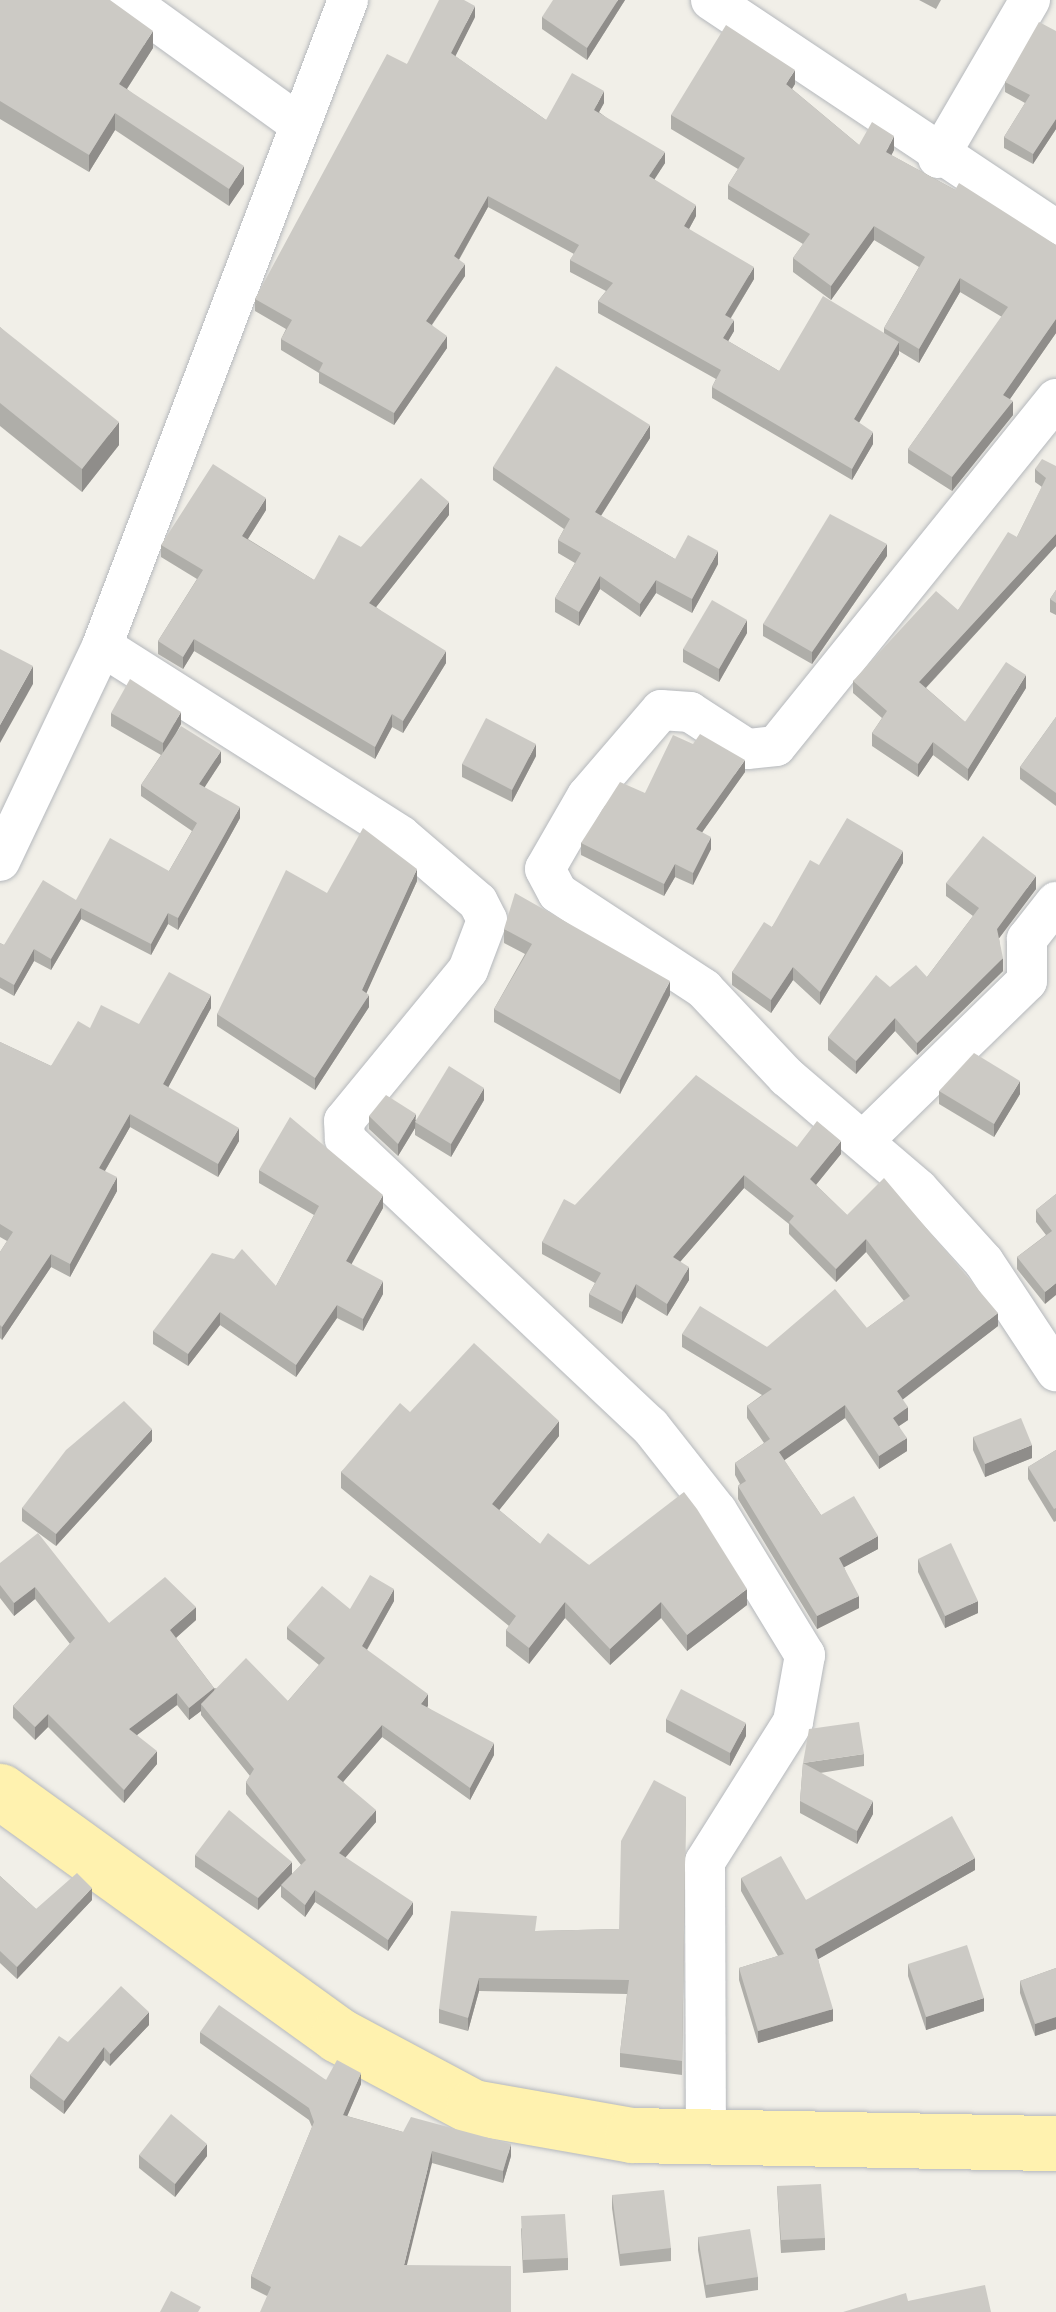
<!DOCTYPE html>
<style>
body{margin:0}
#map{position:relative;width:1056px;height:2312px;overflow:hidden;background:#f1efe8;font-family:"PT Sans",sans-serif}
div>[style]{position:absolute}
.roads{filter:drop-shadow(0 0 2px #b5b8bc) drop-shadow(0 0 2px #b5b8bc)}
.street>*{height:40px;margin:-20px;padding:0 20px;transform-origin:20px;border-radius:20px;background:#fff}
.primary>*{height:55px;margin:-27.5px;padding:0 27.5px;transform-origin:27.5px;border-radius:27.5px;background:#fff2af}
.wall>*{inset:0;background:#afaea9}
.shaded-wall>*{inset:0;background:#8f8d8a}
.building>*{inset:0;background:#cccac5}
span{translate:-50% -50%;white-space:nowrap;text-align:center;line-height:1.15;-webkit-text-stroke:9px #fff;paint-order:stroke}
</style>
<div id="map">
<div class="roads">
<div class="street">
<i style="left:127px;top:0;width:213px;rotate:35.8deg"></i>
<i style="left:711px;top:0;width:415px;rotate:33.7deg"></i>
<i style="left:938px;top:158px;width:183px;rotate:-59.8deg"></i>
<i style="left:1056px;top:399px;width:446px;rotate:128.9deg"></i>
<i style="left:776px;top:746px;width:29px;rotate:174deg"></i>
<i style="left:747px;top:749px;width:68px;rotate:-147deg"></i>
<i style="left:690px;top:712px;width:29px;rotate:-176deg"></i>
<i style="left:661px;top:710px;width:113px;rotate:130.7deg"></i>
<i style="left:587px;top:796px;width:84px;rotate:119.9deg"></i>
<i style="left:545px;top:869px;width:27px;rotate:62deg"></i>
<i style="left:558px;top:893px;width:175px;rotate:33.3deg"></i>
<i style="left:704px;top:989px;width:121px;rotate:46.7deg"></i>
<i style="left:787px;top:1077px;width:172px;rotate:40.5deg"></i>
<i style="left:918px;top:1189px;width:98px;rotate:47.9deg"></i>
<i style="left:984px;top:1262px;width:131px;rotate:56.6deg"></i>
<i style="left:102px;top:646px;width:354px;rotate:32.4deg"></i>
<i style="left:401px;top:836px;width:101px;rotate:40.6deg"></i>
<i style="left:478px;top:902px;width:20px;rotate:63deg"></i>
<i style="left:487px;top:920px;width:53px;rotate:110.8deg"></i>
<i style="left:468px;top:970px;width:195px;rotate:129.4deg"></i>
<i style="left:344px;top:1121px;width:18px;rotate:87deg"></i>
<i style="left:345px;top:1139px;width:419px;rotate:43.3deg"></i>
<i style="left:650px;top:1426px;width:108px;rotate:51.8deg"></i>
<i style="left:717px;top:1511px;width:169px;rotate:58.6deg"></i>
<i style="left:805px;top:1655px;width:68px;rotate:100.2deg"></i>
<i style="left:793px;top:1722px;width:165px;rotate:122.2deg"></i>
<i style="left:705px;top:1862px;width:277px;rotate:89.8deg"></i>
<i style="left:0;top:861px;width:238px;rotate:-64.6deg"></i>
<i style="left:102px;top:646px;width:691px;rotate:-69.15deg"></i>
<i style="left:863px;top:1141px;width:229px;rotate:-44.3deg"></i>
<i style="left:1027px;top:981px;width:42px;rotate:-90deg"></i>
<i style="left:1027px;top:939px;width:47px;rotate:-51.9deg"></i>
</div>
<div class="primary">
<i style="left:0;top:1791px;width:417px;rotate:35.8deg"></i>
<i style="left:338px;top:2035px;width:153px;rotate:28.1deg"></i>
<i style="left:473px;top:2107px;width:161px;rotate:10deg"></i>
<i style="left:632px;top:2135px;width:424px;rotate:1.1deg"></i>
</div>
</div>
<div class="wall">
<i style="clip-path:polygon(0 0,153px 48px,127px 89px,244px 184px,229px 206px,115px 130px,89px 172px,0 119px)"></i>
<i style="clip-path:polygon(625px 0,587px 60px,542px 29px,542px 17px)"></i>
<i style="clip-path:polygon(919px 0,941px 0,936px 9px)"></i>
<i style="clip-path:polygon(475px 17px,455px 56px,546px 120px,604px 103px,599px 112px,665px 163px,654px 179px,696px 216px,689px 229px,754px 279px,731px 318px,734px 331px,728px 341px,779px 371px,884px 333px,884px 328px,919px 267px,874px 240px,831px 300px,793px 272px,793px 258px,803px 244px,728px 199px,728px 185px,738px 169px,671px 129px,671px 115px,795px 84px,792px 89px,859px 145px,894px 150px,891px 155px,1056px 245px,1056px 333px,1010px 399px,1013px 415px,952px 491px,908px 463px,908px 449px,1002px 317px,960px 292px,919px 363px,899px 351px,899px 354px,859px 423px,873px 444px,852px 480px,712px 398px,712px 387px,716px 379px,598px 313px,598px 301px,606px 291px,570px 272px,570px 260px,574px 254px,488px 207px,459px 260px,465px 276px,432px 325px,447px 348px,394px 425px,319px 383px,319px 373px,281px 350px,281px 339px,286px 329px,255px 311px,255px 299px,407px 64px)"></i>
<i style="clip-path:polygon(1056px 31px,1056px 129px,1033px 164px,1004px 148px,1004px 137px,1025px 103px,1005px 92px,1005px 82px)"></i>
<i style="clip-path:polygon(0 327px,119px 445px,82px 492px,0 426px)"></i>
<i style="clip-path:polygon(650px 438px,601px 516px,675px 559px,718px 564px,692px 613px,656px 593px,640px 617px,600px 589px,579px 626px,555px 612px,555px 598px,575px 563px,558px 553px,558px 540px,564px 529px,493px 480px,493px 467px)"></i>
<i style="clip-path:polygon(1056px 466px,1056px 546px,926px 688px,965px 722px,1026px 688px,968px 781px,933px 755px,918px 777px,872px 746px,872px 733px,882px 718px,853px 693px,853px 681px,958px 610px,1017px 537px,1042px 487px,1035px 482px,1035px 469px)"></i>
<i style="clip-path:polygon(266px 510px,248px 539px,314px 580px,361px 547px,449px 515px,376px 607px,446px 663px,403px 733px,392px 727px,375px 759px,194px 651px,183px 669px,158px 654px,158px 641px,197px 579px,161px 557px,161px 545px)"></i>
<i style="clip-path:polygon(887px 556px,812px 664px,763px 636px,763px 624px)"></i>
<i style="clip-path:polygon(1056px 590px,1056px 615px,1050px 612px,1050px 599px)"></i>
<i style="clip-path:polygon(747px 633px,719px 682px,683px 662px,683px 649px)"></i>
<i style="clip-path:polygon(111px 713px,181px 724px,176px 734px,221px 762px,204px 787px,240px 818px,178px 930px,168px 924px,151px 955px,81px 919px,51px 970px,34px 961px,14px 996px,0 988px,0 943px,4px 945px,76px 900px,169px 871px,192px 831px,141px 796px,141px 785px,161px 755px,111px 726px)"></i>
<i style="clip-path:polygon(1056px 717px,1056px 806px,1020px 779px,1020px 767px)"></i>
<i style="clip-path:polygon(536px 756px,512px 802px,462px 777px,462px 764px)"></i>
<i style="clip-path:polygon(745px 772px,702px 832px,711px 849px,693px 885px,675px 877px,664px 896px,581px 855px,581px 843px,645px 793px)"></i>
<i style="clip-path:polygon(903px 863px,820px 1005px,793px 980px,771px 1013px,732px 985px,732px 972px,772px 927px,819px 865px)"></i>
<i style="clip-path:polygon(417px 881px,366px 993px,369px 1007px,315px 1090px,217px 1026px,217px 1014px,327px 893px)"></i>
<i style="clip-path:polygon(946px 883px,1036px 889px,999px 938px,1003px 971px,917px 1055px,895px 1031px,856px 1074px,828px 1050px,828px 1037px,927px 977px,973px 916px,946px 896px)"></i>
<i style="clip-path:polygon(504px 929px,670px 995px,620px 1094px,494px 1022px,494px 1009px,525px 954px,504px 943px)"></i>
<i style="clip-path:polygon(211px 1008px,168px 1087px,239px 1141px,218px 1177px,130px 1127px,105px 1171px,117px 1191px,70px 1277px,51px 1267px,2px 1340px,0 1338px,0 1252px,7px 1241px,0 1237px,0 1042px,51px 1066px,90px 1028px,139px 1024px)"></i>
<i style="clip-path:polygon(939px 1091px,1020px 1094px,994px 1137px,939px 1104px)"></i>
<i style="clip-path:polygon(484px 1100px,451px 1157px,415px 1135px,415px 1128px,398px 1156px,369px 1129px,369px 1116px,416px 1120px)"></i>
<i style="clip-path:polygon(797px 1147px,841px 1154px,816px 1185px,847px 1215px,998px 1326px,902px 1399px,908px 1420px,899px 1426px,907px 1451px,879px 1469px,845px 1418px,784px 1460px,821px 1515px,878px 1549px,844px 1567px,859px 1608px,817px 1629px,738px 1499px,738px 1486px,740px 1484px,735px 1475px,735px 1463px,764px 1443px,747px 1418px,747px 1406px,762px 1395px,682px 1347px,682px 1334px,767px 1347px,867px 1328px,904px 1301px,866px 1252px,836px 1282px,789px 1234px,789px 1224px,744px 1188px,680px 1262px,689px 1280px,667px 1316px,636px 1297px,622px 1324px,589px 1307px,589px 1294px,595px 1283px,542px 1254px,542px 1242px,575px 1205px)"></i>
<i style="clip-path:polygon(259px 1170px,383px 1208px,351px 1264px,383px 1294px,363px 1331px,337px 1318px,296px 1377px,220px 1325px,188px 1366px,153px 1344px,153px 1331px,276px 1286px,314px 1215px,259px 1183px)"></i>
<i style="clip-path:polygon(1056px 1194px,1045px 1304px,1017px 1269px,1017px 1257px,1046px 1235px,1036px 1222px,1036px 1210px)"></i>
<i style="clip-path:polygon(410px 1412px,559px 1436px,499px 1510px,540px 1544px,589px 1565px,747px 1605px,687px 1651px,661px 1618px,610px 1665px,565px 1618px,529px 1664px,506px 1646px,506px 1630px,509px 1626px,341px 1488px,341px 1472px)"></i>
<i style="clip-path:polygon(973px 1437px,1032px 1458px,985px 1477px,973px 1450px)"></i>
<i style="clip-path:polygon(152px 1441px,56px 1546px,22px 1521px,22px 1508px)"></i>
<i style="clip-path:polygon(1056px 1450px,1056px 1521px,1054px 1522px,1028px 1479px,1028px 1467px)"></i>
<i style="clip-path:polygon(918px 1559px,978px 1613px,945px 1628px,918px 1572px)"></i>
<i style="clip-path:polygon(0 1563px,109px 1623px,196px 1620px,176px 1638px,214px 1688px,288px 1701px,319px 1665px,287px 1639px,287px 1627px,350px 1609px,394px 1601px,367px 1650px,427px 1707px,494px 1755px,470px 1800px,382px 1737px,343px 1782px,376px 1822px,345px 1857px,413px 1914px,388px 1951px,315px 1902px,305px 1917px,281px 1897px,281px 1886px,258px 1910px,195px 1867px,195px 1855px,292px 1874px,301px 1865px,246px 1794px,246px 1782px,250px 1776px,201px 1715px,201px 1711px,189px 1720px,177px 1705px,137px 1735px,157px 1764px,124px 1803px,48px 1727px,35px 1740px,13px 1718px,13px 1706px,70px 1644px,35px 1599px,14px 1616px,0 1598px)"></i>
<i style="clip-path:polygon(666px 1719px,746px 1736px,730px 1766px,666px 1732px)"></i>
<i style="clip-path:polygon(864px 1754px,864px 1766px,820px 1773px,873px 1814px,857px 1844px,800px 1813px,800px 1801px,803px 1763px)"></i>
<i style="clip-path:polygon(686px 1797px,682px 2075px,620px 2067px,620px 2053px,627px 1994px,479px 1991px,468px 2031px,439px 2023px,439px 2009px,537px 1931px,619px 1929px)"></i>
<i style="clip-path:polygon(975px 1870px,818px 1959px,833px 2021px,758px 2043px,739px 1980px,739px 1968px,778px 1956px,741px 1891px,741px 1878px,806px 1900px)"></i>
<i style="clip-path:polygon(0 1876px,36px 1909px,92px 1900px,17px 1979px,0 1963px)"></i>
<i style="clip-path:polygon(908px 1964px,984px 2011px,926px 2030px,908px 1976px)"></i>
<i style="clip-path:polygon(1056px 1968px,1056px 2029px,1035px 2036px,1020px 1993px,1020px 1981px)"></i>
<i style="clip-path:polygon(149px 2025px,110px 2066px,104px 2060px,64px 2114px,30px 2088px,30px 2075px,68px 2042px)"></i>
<i style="clip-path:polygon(200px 2032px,326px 2080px,361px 2084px,347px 2116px,403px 2132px,511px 2156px,503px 2183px,432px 2163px,267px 2296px,251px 2288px,251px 2276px,312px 2127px,309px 2120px,200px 2043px)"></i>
<i style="clip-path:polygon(139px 2155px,207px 2156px,175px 2197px,139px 2168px)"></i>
<i style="clip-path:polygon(777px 2186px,825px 2238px,825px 2250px,781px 2253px)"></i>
<i style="clip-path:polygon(612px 2195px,671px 2248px,671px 2261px,620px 2266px,612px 2208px)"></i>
<i style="clip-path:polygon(521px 2228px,568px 2258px,568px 2270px,523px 2273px)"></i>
<i style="clip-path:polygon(698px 2237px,758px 2277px,758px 2290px,706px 2298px,698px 2250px)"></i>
</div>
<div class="shaded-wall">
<i style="clip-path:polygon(618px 0,625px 0,587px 60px,587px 48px)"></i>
<i style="clip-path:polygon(475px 6px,475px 17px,451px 65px,451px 53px)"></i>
<i style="clip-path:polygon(153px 31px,153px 48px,119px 101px,119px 84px)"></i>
<i style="clip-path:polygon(795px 70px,795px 84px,786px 98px,786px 84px)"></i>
<i style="clip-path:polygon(604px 91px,604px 103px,594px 121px,594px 110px)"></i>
<i style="clip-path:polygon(115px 113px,115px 130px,89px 172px,89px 155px)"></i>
<i style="clip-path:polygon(1056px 119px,1056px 129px,1033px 164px,1033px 154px)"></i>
<i style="clip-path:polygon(894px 136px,894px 150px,886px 166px,886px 152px)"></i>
<i style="clip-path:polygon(665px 152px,665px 163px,649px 188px,649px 176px)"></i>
<i style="clip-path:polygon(244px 166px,244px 184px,229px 206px,229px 189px)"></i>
<i style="clip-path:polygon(488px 196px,488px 207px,454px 268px,454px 256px)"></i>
<i style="clip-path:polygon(696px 205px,696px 216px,684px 238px,684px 226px)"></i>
<i style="clip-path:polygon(874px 226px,874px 240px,831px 300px,831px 286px)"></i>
<i style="clip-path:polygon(465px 264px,465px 276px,426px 333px,426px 321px)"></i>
<i style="clip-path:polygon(754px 267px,754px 279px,725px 327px,725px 315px)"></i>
<i style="clip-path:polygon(960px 278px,960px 292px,919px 363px,919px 349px)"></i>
<i style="clip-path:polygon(1056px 319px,1056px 333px,1003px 409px,1003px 395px)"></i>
<i style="clip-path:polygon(734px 320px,734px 331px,723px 350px,723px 338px)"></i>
<i style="clip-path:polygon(447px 336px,447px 348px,394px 425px,394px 413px)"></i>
<i style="clip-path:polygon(899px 342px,899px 354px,854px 431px,854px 419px)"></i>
<i style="clip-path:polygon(1013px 401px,1013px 415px,952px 491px,952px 477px)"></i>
<i style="clip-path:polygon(119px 422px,119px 445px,82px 492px,82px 469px)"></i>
<i style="clip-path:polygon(650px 425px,650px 438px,595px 525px,595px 512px)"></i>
<i style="clip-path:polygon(873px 432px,873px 444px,852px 480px,852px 469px)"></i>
<i style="clip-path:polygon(266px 498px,266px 510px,242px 548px,242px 536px)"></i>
<i style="clip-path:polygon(449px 502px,449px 515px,369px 616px,369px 603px)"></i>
<i style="clip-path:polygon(1056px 534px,1056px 546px,919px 695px,919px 682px)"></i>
<i style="clip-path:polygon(887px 544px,887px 556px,812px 664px,812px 652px)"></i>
<i style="clip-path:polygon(718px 551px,718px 564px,692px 613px,692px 599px)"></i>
<i style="clip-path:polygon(600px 576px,600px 589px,579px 626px,579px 612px)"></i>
<i style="clip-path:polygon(656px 580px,656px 593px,640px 617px,640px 604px)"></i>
<i style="clip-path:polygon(747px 620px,747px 633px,719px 682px,719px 669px)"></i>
<i style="clip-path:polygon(194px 639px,194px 651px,183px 669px,183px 657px)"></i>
<i style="clip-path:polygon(446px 651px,446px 663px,403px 733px,403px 721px)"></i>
<i style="clip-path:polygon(33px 666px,33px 684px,0 743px,0 725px)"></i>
<i style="clip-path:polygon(1026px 675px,1026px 688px,968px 781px,968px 769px)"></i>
<i style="clip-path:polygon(181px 712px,181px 724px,163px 756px,163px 743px)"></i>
<i style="clip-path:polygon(392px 714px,392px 727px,375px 759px,375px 747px)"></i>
<i style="clip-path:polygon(933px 742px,933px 755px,918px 777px,918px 764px)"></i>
<i style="clip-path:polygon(536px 744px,536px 756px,512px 802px,512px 790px)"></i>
<i style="clip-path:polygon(221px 751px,221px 762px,199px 796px,199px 784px)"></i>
<i style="clip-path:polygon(745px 760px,745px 772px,696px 841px,696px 829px)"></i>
<i style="clip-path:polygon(240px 807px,240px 818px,178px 930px,178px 918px)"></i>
<i style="clip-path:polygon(711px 837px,711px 849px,693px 885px,693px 873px)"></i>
<i style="clip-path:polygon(903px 851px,903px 863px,820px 1005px,820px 992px)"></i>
<i style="clip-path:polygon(675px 864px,675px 877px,664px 896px,664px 884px)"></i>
<i style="clip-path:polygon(417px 869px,417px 881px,362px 1003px,362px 990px)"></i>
<i style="clip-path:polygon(1036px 876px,1036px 889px,997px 941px,997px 929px)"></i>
<i style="clip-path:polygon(81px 908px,81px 919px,51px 970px,51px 959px)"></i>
<i style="clip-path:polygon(168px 913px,168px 924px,151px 955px,151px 944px)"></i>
<i style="clip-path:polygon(34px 949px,34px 961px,14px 996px,14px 985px)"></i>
<i style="clip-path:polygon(1003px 958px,1003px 971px,917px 1055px,917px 1043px)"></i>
<i style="clip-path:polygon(793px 967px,793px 980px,771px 1013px,771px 1000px)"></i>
<i style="clip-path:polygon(670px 981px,670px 995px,620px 1094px,620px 1080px)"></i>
<i style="clip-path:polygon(211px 995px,211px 1008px,163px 1097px,163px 1084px)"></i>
<i style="clip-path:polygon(369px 995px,369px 1007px,315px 1090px,315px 1078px)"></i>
<i style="clip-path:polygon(895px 1018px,895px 1031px,856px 1074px,856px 1061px)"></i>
<i style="clip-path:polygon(1020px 1081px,1020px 1094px,994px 1137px,994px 1124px)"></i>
<i style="clip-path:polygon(484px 1088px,484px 1100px,451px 1157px,451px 1144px)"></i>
<i style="clip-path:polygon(130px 1114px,130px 1127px,99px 1181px,99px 1168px)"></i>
<i style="clip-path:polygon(416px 1114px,415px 1128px,398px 1156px,398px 1144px)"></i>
<i style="clip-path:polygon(239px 1128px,239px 1141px,218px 1177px,218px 1164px)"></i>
<i style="clip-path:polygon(841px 1141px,841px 1154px,810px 1192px,810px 1179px)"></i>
<i style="clip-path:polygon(744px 1175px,744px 1188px,673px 1270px,673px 1257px)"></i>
<i style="clip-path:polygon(117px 1177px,117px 1191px,70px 1277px,70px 1264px)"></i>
<i style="clip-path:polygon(383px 1195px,383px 1208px,346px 1274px,346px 1261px)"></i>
<i style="clip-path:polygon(866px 1239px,866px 1252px,836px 1282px,836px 1269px)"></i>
<i style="clip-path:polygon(51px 1254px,51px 1267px,2px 1340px,2px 1327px)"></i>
<i style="clip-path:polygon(689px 1267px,689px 1280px,667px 1316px,667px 1304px)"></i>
<i style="clip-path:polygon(383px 1281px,383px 1294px,363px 1331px,363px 1319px)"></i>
<i style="clip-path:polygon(1056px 1283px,1056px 1295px,1045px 1304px,1045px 1292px)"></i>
<i style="clip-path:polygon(636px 1284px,636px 1297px,622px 1324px,622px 1312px)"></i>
<i style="clip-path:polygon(337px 1305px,337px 1318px,296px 1377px,296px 1365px)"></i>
<i style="clip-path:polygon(220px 1312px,220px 1325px,188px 1366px,188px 1354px)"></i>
<i style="clip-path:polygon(998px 1313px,998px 1326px,897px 1404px,897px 1391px)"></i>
<i style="clip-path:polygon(845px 1405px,845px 1418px,779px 1464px,779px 1452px)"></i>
<i style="clip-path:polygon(908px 1407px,908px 1420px,893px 1430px,893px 1418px)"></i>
<i style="clip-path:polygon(559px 1421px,559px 1436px,492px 1519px,492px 1504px)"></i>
<i style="clip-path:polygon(152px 1429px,152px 1441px,56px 1546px,56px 1534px)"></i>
<i style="clip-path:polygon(907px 1438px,907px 1451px,879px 1469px,879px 1456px)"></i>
<i style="clip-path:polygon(1032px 1445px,1032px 1458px,985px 1477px,985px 1464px)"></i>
<i style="clip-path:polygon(878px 1536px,878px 1549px,839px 1570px,839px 1558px)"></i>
<i style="clip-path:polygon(35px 1587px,35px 1599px,14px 1616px,14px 1603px)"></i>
<i style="clip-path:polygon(394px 1589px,394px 1601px,362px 1658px,362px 1646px)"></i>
<i style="clip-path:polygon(747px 1589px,747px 1605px,687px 1651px,687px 1635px)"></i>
<i style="clip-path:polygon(859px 1596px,859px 1608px,817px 1629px,817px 1616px)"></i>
<i style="clip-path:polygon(978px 1601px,978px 1613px,945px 1628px,945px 1616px)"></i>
<i style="clip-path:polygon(565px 1602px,565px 1618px,529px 1664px,529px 1648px)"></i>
<i style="clip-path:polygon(661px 1602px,661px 1618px,610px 1665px,610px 1649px)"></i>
<i style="clip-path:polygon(196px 1607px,196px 1620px,170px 1643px,170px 1630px)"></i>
<i style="clip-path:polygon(214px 1688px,214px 1701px,201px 1704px,201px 1711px,189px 1720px,189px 1708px)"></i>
<i style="clip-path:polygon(177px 1693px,177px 1705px,129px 1741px,129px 1729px)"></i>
<i style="clip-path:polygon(428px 1694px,428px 1706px,421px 1716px,421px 1704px)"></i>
<i style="clip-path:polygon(48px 1714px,48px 1727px,35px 1740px,35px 1727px)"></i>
<i style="clip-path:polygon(746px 1723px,746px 1736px,730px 1766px,730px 1753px)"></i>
<i style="clip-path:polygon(382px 1725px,382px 1737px,337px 1789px,337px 1777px)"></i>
<i style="clip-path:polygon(494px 1743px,494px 1755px,470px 1800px,470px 1788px)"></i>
<i style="clip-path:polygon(157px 1751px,157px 1764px,124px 1803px,124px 1790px)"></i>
<i style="clip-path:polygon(873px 1801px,873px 1814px,857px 1844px,857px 1831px)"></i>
<i style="clip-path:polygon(376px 1810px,376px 1822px,339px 1865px,339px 1853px)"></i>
<i style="clip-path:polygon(975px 1858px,975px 1870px,815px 1961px,815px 1949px)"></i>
<i style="clip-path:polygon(292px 1862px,292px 1874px,258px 1910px,258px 1898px)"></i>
<i style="clip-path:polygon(92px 1888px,92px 1900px,17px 1979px,17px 1967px)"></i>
<i style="clip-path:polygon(315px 1890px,315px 1902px,305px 1917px,305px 1905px)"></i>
<i style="clip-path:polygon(413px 1902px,413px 1914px,388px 1951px,388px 1940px)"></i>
<i style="clip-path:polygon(479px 1978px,479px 1991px,468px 2031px,468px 2018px)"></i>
<i style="clip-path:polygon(984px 1998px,984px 2011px,926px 2030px,926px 2017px)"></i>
<i style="clip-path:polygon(833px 2009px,833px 2021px,758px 2043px,758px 2031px)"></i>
<i style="clip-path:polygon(149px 2012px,149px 2025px,110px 2066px,110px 2054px)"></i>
<i style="clip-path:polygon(1056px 2017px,1056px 2029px,1035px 2036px,1035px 2024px)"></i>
<i style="clip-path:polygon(104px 2047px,104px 2060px,64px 2114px,64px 2101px)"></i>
<i style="clip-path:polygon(361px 2073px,361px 2084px,343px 2126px,343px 2115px)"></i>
<i style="clip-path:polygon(207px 2144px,207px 2156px,175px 2197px,175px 2184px)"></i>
<i style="clip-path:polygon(511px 2144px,511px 2156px,503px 2183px,503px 2171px)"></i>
<i style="clip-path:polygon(432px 2151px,432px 2163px,404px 2277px,404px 2265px)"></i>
</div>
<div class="building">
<i style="clip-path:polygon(0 0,110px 0,153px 31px,119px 84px,244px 166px,229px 189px,115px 113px,89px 155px,0 101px)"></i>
<i style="clip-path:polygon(439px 0,464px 0,475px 6px,451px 53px,546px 120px,572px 73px,604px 91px,594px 110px,665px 152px,649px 176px,696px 205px,684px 226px,754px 267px,725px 315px,734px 320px,723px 338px,779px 371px,823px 296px,899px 342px,854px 419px,873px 432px,852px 469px,712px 387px,721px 370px,598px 301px,613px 283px,570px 260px,579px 245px,488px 196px,454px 256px,465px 264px,426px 321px,447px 336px,394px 413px,319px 371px,323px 363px,281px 339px,292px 320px,255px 299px,387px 54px,407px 64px)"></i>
<i style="clip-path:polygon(553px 0,618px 0,587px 48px,542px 17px)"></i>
<i style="clip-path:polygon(1039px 22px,1056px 31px,1056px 119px,1033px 154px,1004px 137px,1030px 95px,1005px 82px)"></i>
<i style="clip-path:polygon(726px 25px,795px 70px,786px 84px,859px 145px,872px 122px,894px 136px,886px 152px,955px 190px,959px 183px,1056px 245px,1056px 319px,1003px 395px,1013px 401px,952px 477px,908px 449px,1008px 307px,960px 278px,919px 349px,884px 328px,925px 257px,874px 226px,831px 286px,793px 258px,810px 234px,728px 185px,745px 158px,671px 115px)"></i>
<i style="clip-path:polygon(0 327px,119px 422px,82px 469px,0 403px)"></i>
<i style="clip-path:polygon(556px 366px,650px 425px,595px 512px,675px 559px,688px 535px,718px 551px,692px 599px,656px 580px,640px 604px,600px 576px,579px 612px,555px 598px,581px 553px,558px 540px,570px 519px,493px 467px)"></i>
<i style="clip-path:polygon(1042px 459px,1056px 466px,1056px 534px,919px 682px,965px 722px,1006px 662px,1026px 675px,968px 769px,933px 742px,918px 764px,872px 733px,887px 711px,853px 681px,936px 591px,958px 610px,1008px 532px,1017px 537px,1046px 478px,1035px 469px)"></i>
<i style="clip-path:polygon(213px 464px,266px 498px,242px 536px,314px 580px,339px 535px,361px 547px,421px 478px,449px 502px,369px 603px,446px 651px,403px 721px,392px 714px,375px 747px,194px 639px,183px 657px,158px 641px,203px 570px,161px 545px)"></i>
<i style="clip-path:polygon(830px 514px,887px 544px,812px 652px,763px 624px)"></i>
<i style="clip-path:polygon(1056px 590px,1056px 603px,1050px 599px)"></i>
<i style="clip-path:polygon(712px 600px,747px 620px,719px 669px,683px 649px)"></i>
<i style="clip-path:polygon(0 649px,33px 666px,0 725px)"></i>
<i style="clip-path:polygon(130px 679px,181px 712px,163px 743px,111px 713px)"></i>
<i style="clip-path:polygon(1056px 717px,1056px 793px,1020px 767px)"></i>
<i style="clip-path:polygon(486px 718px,536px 744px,512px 790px,462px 764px)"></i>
<i style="clip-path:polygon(181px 726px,221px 751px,199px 784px,240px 807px,178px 918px,168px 913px,151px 944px,81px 908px,51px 959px,34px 949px,14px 985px,0 977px,0 943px,4px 945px,43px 880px,76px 900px,110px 838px,169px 871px,197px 823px,141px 785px)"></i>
<i style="clip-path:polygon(700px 734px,745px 760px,696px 829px,711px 837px,693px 873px,675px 864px,664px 884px,581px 843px,620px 782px,645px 793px,673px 735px,693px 744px)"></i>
<i style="clip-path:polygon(847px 818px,903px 851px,820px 992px,793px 967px,771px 1000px,732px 972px,764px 922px,772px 927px,810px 860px,819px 865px)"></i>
<i style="clip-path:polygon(363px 828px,417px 869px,362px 990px,369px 995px,315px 1078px,217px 1014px,286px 870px,327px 893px)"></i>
<i style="clip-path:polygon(983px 836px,1036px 876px,997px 929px,1003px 958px,917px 1043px,895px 1018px,856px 1061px,828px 1037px,876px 975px,890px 987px,916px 965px,927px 977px,979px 908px,946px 883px)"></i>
<i style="clip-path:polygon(515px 893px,670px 981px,620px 1080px,494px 1009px,532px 944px,504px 929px)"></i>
<i style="clip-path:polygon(169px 972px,211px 995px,163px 1084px,239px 1128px,218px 1164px,130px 1114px,99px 1168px,117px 1177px,70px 1264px,51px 1254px,2px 1327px,0 1325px,0 1252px,13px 1232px,0 1224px,0 1042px,51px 1066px,78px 1021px,90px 1028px,101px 1005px,139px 1024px)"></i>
<i style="clip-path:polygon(974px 1053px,1020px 1081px,994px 1124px,939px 1091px)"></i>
<i style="clip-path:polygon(449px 1066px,484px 1088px,451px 1144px,415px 1122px)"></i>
<i style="clip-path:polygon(696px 1075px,797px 1147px,817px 1121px,841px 1141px,810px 1179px,847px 1215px,884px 1178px,998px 1313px,897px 1391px,908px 1407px,893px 1418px,907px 1438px,879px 1456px,845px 1405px,779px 1452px,821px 1515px,854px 1496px,878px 1536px,839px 1558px,859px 1596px,817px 1616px,738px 1486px,746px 1481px,735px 1463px,770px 1439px,747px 1406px,772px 1389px,682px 1334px,700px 1306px,767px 1347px,835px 1289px,867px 1328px,910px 1296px,866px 1239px,836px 1269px,789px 1222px,794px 1216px,744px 1175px,673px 1257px,689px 1267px,667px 1304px,636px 1284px,622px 1312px,589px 1294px,601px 1273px,542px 1242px,564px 1199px,575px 1205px)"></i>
<i style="clip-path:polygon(386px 1095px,416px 1114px,398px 1144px,369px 1116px)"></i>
<i style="clip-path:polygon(290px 1117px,383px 1195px,346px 1261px,383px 1281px,363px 1319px,337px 1305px,296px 1365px,220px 1312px,188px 1354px,153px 1331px,212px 1253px,234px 1259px,242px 1249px,276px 1286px,319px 1206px,259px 1170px)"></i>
<i style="clip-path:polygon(1056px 1194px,1056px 1283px,1045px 1292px,1017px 1257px,1052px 1231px,1036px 1210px)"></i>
<i style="clip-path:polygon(474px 1343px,559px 1421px,492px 1504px,540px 1544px,548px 1533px,589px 1565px,684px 1492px,697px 1509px,747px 1589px,687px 1635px,661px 1602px,610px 1649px,565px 1602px,529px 1648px,506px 1630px,516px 1616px,341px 1472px,400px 1403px,410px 1412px)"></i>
<i style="clip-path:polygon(124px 1401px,152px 1429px,56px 1534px,22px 1508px,66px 1450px)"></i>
<i style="clip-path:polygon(1021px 1418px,1032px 1445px,985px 1464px,973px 1437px)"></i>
<i style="clip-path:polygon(1056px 1450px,1056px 1508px,1054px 1509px,1028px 1467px)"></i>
<i style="clip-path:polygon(38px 1533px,109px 1623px,165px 1577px,196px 1607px,170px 1630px,214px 1688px,189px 1708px,177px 1693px,129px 1729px,157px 1751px,124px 1790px,48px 1714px,35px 1727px,13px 1706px,75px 1638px,35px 1587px,14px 1603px,0 1585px,0 1563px)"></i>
<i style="clip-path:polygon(951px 1543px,978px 1601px,945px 1616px,918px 1559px)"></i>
<i style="clip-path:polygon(370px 1575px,394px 1589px,362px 1646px,428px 1694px,421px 1704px,494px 1743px,470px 1788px,382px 1725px,337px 1777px,376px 1810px,339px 1853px,413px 1902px,388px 1940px,315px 1890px,305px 1905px,281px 1885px,306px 1860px,246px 1782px,254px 1769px,201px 1704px,246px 1658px,288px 1701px,325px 1658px,287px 1627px,322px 1586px,350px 1609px)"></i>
<i style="clip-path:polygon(681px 1689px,746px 1723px,730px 1753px,666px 1719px)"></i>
<i style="clip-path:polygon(859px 1722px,864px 1754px,803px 1763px,809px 1729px)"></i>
<i style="clip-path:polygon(803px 1763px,873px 1801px,857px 1831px,800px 1801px)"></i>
<i style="clip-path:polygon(654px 1780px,686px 1797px,682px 2061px,620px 2053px,629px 1980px,479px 1978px,468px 2018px,439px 2009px,451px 1911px,537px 1916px,535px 1931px,619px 1929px,621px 1841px)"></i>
<i style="clip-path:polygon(229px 1810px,292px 1862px,258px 1898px,195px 1855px)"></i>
<i style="clip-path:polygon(952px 1816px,975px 1858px,815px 1949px,833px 2009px,758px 2031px,739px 1968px,784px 1954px,741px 1878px,781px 1856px,806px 1900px)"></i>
<i style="clip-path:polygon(77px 1873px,92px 1888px,17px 1967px,0 1951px,0 1876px,36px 1909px)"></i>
<i style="clip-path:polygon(967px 1945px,984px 1998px,926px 2017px,908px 1964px)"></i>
<i style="clip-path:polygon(1056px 1968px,1056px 2017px,1035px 2024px,1020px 1981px)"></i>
<i style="clip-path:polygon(121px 1986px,149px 2012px,110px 2054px,104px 2047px,64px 2101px,30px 2075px,59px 2036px,68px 2042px)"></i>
<i style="clip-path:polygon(219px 2005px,326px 2080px,337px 2060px,361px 2073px,343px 2115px,403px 2132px,411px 2117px,511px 2144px,503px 2171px,432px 2151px,404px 2265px,511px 2266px,511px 2312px,260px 2312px,271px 2287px,251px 2276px,314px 2122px,309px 2108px,200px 2032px)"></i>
<i style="clip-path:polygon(171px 2114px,207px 2144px,175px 2184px,139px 2155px)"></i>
<i style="clip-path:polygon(821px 2184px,825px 2238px,781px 2240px,777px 2186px)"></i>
<i style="clip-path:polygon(664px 2190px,671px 2248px,620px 2254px,612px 2195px)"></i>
<i style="clip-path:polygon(565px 2214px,568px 2258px,523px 2260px,521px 2216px)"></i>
<i style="clip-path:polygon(750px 2229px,758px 2277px,706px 2285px,698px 2237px)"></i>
<i style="clip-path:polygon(985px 2285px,991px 2312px,843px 2312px,906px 2293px,908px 2301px)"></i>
<i style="clip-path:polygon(171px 2291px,201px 2307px,198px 2312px,160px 2312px)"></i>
</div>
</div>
